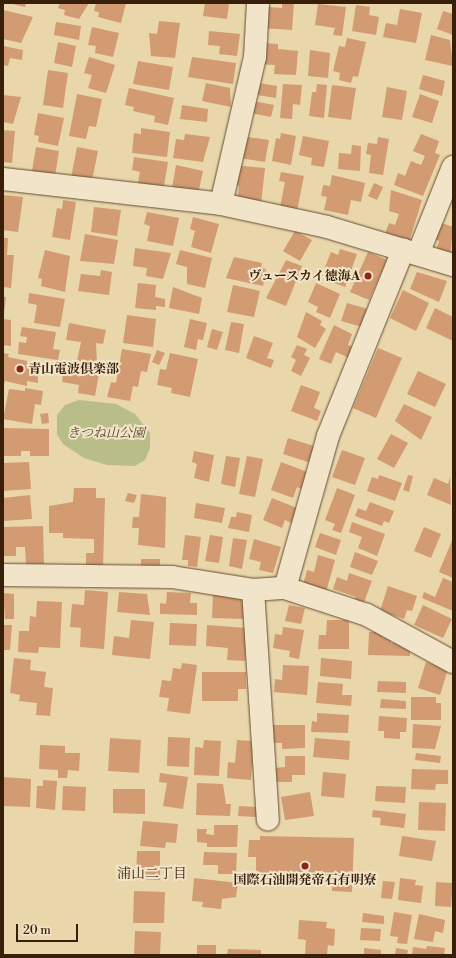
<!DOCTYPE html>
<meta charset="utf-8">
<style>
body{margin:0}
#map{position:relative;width:456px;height:958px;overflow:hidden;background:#e9d6ab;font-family:"Libre Bodoni","Noto Serif JP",serif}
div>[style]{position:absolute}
.green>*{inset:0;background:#b9bd87}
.building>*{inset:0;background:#d29b72}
.roads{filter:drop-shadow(0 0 1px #644d32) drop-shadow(0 0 1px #644d32)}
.minor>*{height:22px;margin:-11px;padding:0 11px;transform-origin:11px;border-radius:11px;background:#f1e4c8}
.dots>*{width:11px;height:11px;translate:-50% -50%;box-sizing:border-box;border:2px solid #f1e4c8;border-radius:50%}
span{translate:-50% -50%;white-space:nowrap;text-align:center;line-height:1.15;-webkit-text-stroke:4px #f1e4c8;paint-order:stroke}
.poi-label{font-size:13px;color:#381f0a;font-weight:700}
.right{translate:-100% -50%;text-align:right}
.left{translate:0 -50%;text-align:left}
.park-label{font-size:13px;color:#584629;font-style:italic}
.neighbourhood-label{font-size:14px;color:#381f0a}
.frame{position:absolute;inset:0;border:4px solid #381f0a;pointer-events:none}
.scale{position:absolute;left:16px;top:924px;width:62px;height:18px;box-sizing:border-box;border:2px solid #381f0a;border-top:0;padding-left:5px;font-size:12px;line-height:14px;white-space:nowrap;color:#381f0a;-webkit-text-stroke:3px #f1e4c8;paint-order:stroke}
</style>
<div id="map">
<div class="green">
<i style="clip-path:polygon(79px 400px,116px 404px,135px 414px,150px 433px,150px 448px,145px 460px,135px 466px,107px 465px,84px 458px,63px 444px,57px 434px,57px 415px,65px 405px)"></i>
</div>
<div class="building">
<i style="clip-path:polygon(8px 3px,26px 3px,25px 7px)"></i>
<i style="clip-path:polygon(60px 3px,89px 3px,79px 19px,64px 15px,65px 10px,58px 8px)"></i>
<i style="clip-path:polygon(96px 3px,126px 3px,121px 23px,98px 17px,99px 12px,94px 11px)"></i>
<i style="clip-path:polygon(205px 3px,229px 3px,227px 19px,203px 16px)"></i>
<i style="clip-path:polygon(282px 3px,294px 3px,292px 30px,263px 28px,268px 7px,282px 8px)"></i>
<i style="clip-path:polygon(318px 4px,346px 7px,342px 36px,333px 35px,335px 28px,315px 25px)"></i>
<i style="clip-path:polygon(356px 5px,370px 7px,369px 15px,379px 17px,376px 35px,352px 31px)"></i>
<i style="clip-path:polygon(400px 9px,422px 13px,416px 43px,383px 37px,386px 23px,397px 25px)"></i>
<i style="clip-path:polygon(3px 10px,33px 17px,21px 43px,3px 39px)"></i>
<i style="clip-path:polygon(443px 11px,453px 14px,453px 35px,437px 29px)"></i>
<i style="clip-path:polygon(159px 21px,180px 23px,175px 58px,151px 56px,149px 33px,157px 34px)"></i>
<i style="clip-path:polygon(56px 22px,81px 26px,79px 40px,54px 35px)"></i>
<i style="clip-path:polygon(92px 27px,119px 33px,113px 57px,95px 53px,96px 46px,88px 45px)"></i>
<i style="clip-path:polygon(209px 31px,240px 34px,237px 56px,219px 54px,220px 46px,208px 45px)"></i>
<i style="clip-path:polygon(431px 35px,450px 40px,453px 66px,425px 60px)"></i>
<i style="clip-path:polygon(347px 38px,366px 42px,358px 77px,353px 76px,351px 83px,339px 80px,340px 73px,333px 71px,339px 46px,345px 47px)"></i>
<i style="clip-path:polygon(58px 42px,76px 46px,72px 67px,54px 63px)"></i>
<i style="clip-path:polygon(261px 43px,278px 44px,278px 49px,298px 51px,296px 75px,274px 74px,275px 65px,259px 64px)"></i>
<i style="clip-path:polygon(3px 46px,23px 50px,22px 60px,10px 58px,8px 66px,3px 65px)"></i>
<i style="clip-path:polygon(310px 50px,330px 53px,328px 78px,308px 76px)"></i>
<i style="clip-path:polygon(89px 57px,115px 65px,106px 93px,88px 88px,92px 75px,84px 73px)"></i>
<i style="clip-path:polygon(192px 57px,236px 63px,233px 84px,188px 77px)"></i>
<i style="clip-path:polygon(138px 61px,173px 67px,169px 90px,133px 84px)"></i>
<i style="clip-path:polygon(48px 70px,68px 73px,63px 108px,43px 105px)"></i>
<i style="clip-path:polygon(423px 75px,445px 81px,442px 96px,419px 89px)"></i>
<i style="clip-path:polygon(206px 83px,230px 88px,231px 107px,202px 101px)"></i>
<i style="clip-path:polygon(259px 83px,277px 86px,276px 98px,257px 95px)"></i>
<i style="clip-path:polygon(283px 84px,302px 85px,300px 105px,293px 104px,292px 119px,280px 118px)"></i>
<i style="clip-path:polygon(317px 84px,327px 85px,324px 118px,309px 116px,312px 92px,316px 92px)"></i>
<i style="clip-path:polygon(332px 85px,356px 88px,351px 120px,328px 117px)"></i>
<i style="clip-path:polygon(387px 87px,407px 91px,402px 120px,382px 117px)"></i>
<i style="clip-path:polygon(129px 88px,174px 98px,168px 125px,154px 122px,155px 116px,133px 111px,134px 107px,125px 105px)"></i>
<i style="clip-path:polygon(77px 94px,102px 99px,96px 127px,89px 126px,86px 139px,69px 136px)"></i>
<i style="clip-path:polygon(420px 94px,439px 101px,432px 123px,412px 117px)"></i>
<i style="clip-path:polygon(3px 95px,21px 97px,13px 124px,3px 122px)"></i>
<i style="clip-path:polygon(252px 101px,274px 105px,271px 117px,250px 113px)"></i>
<i style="clip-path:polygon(182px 105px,208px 109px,207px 122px,180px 119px)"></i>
<i style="clip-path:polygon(38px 113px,64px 118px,58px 146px,38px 142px,39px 136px,34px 135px)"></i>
<i style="clip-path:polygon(141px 128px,170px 132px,167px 157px,132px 153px,134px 133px,141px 134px)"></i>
<i style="clip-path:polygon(3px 130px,15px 131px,12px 163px,3px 162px)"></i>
<i style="clip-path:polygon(281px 133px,296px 136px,291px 165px,272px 161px,276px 138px,280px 139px)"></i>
<i style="clip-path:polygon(185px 134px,210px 137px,203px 162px,173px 158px,176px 139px,184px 140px)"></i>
<i style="clip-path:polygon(421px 134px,439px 141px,435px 153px,440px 155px,423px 196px,394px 185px,398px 173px,405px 176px,411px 161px,421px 165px,425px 156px,413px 151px)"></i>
<i style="clip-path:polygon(303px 136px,329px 141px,324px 167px,311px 165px,312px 158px,299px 155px)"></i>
<i style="clip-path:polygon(248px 137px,269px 140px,265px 162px,239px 158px)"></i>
<i style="clip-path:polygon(378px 137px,389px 139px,383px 175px,369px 173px,371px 155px,366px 154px,368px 143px,377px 144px)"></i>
<i style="clip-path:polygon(352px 145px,361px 146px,360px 171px,338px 169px,339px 153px,351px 154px)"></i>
<i style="clip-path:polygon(36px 147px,59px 151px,55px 176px,31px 177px)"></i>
<i style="clip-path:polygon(77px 147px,98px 151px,92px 181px,71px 178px)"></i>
<i style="clip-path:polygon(134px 157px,168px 162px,163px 192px,137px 187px,140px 172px,132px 170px)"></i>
<i style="clip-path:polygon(176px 165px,203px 171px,198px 194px,172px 188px)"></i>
<i style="clip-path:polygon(234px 165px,265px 168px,261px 204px,237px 202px,239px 186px,233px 185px)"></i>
<i style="clip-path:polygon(281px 172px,304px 176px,297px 211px,280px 207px,285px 182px,279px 181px)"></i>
<i style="clip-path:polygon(332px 175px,365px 183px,361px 202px,351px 200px,348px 215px,324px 210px,327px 197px,321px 196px,323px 185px,330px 186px)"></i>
<i style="clip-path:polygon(374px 183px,383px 187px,377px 200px,368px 196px)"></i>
<i style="clip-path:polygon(391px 190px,422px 200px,409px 242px,385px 234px,389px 223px,395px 225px,399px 214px,389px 211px)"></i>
<i style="clip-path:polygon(3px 195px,23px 197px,18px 232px,3px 230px)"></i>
<i style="clip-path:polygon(63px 200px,76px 202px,70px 240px,52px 237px,57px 208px,62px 209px)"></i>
<i style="clip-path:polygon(94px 207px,121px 210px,117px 236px,91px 232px)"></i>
<i style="clip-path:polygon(147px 212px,179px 218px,173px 246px,147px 241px,150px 226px,144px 224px)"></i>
<i style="clip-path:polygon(193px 217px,219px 224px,211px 253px,191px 247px,195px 231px,190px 229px)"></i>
<i style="clip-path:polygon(439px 222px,453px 227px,450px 259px,435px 253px,439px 241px,433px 238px)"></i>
<i style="clip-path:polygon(295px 231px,312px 240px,300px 261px,283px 251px)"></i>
<i style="clip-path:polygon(85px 234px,118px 240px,114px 264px,80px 261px)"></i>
<i style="clip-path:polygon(3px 238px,8px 238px,7px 255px,14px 255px,11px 288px,3px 287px)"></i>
<i style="clip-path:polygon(135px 248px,171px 253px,163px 279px,146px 276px,147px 268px,133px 266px)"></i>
<i style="clip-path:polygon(340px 249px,357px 254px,345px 287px,334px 283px,338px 271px,325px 267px,331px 252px,338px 255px)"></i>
<i style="clip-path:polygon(45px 250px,70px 256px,65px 292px,41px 286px,42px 279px,38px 278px)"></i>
<i style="clip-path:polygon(180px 250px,212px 258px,205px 288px,187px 284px,187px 267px,176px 264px)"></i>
<i style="clip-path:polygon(368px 252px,387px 260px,369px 300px,350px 292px)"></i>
<i style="clip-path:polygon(234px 257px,262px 263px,261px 268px,266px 269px,263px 286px,226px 278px)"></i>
<i style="clip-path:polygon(286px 260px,302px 266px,286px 306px,266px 298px)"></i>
<i style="clip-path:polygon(101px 270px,112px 272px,109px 295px,78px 291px,81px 274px,100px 276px)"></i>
<i style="clip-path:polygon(417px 272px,447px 281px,439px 302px,410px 289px)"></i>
<i style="clip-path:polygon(138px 283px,156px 285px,155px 297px,165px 299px,165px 307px,156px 306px,156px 310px,135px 308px)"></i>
<i style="clip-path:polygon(316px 283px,340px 294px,330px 318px,316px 312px,318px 307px,308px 302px)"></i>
<i style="clip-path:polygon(233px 285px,260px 291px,254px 317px,227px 312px)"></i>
<i style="clip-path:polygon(173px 287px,202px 298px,199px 314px,169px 308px)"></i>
<i style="clip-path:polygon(403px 290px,429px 303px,416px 331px,390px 318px)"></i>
<i style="clip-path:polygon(29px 293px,65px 299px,60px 327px,34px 323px,37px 305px,28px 303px)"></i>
<i style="clip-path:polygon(3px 297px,6px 297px,4px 314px,3px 314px)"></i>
<i style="clip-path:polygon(347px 303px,368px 309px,362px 327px,341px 321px)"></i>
<i style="clip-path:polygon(435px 308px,453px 317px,453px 341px,426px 328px)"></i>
<i style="clip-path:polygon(306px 312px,322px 321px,320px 325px,326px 329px,315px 348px,297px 337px)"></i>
<i style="clip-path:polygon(127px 315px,156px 319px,153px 347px,123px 343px)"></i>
<i style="clip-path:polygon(3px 319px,11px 320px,11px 346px,3px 345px)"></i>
<i style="clip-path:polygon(190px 319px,207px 323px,203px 340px,198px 339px,196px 350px,184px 347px)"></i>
<i style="clip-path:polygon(231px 322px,244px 324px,239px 353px,225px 350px)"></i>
<i style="clip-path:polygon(69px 323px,106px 330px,103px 344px,96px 343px,97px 364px,77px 361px,81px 342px,66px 340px)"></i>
<i style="clip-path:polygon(334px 325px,352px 334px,348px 345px,355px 348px,351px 359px,336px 352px,331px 364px,319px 359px)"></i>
<i style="clip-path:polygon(22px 327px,56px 332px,53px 349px,60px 350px,58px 360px,18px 354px,19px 342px,26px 343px,27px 337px,20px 336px)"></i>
<i style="clip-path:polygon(212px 329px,223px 332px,217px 350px,207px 347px)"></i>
<i style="clip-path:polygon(254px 336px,273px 343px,267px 358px,274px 360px,271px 368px,246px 358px)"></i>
<i style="clip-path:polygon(297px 345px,307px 349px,304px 355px,310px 358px,301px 376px,291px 371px,296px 360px,291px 357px)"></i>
<i style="clip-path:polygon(378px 348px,402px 358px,376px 418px,353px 408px)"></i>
<i style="clip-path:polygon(122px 349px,151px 354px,147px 372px,141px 371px,138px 387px,133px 386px,130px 401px,107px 397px,111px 382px,116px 383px)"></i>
<i style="clip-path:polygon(157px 350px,165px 353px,159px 365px,152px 362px)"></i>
<i style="clip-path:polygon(3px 353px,9px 354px,8px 357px,37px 363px,38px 383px,27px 381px,27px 386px,5px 381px,3px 388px)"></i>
<i style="clip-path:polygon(170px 353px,198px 359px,190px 397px,171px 393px,172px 388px,157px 385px,160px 369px,166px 370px)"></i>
<i style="clip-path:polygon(64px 367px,99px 373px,95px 396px,78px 393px,79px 385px,62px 382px)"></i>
<i style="clip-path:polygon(418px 371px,446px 384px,435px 407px,407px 394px)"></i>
<i style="clip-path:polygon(301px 385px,320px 392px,314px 408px,321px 411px,317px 421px,291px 411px)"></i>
<i style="clip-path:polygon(25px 388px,43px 391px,41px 405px,35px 404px,32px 424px,3px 419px,9px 389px,25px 391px)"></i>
<i style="clip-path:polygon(404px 404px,432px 417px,421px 440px,395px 421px)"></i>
<i style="clip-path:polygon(48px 413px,49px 423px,42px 424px,40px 414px)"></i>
<i style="clip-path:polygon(3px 428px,49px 429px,49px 456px,30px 456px,30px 451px,21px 451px,21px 456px,3px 456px)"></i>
<i style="clip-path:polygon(391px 434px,408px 443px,394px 468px,377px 459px)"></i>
<i style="clip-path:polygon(288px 438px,317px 447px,311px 463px,283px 454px)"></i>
<i style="clip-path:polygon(342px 450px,365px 458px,355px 485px,332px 477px)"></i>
<i style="clip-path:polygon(194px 451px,214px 455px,209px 482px,194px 478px,197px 464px,192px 462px)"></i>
<i style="clip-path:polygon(226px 456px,240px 458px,235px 487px,221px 484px)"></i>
<i style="clip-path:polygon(247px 456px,263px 459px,255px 497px,239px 494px)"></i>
<i style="clip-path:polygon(29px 462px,31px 489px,3px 491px,3px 463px)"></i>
<i style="clip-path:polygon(281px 462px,310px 473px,304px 490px,297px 487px,293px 498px,271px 490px)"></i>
<i style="clip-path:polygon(379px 475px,402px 483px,395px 501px,367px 491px,372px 477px,378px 479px)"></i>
<i style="clip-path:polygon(408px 475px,413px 476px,409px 492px,403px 490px)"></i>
<i style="clip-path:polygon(450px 477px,451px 505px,427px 495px,434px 478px,448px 484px)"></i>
<i style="clip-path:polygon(74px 488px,96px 488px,96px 498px,105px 498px,103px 567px,86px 567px,86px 553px,94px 553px,94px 539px,63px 538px,63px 533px,49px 533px,49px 506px,73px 502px)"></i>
<i style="clip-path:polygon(337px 488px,355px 495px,341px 533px,332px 530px,335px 524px,325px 520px)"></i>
<i style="clip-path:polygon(128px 493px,137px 495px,134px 503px,125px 501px)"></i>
<i style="clip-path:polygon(141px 494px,166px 497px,165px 548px,138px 545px,139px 528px,132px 528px,133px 517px,139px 517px)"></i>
<i style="clip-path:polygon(30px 495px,32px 519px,3px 521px,3px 498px)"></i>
<i style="clip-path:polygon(272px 498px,297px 508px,291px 523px,285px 520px,282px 528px,263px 520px)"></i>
<i style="clip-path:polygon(370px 502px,394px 511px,389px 523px,384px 521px,382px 526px,355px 516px,358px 508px,366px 511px)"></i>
<i style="clip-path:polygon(196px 503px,225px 508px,222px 523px,194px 518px)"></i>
<i style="clip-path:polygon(237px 512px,252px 515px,249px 532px,228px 528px,231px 517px,236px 517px)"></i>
<i style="clip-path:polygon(352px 522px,385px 534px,377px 556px,358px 548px,362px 537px,349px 532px)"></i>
<i style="clip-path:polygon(43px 526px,44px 564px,26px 565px,25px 547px,16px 547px,16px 556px,3px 556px,3px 527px)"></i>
<i style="clip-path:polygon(424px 527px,441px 534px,431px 558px,414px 551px)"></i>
<i style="clip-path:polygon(320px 533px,341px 540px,336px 555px,315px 547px)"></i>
<i style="clip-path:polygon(185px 535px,201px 537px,197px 567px,188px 566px,188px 560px,182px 560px)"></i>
<i style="clip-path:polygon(210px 535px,223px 537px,219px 563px,205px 561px)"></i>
<i style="clip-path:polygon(233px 538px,247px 540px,242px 569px,229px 566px)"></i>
<i style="clip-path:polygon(453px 538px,453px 578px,439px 572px)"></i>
<i style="clip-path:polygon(254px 539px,281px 547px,273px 573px,259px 570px,261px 562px,249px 559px)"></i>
<i style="clip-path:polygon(355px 552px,378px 561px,372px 575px,350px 567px)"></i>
<i style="clip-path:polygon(318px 555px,335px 560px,326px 592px,303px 585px,307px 570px,314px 572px)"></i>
<i style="clip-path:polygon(141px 559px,160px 559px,160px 570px,141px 570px)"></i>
<i style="clip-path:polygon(349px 573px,372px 581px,363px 605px,354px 602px,356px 597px,333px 589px,337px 577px,347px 581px)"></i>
<i style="clip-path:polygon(443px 578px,453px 582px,453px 611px,422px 598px,424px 592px,435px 597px)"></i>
<i style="clip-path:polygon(388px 586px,417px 596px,412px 611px,407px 610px,404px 619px,380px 611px)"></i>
<i style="clip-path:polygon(85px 590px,108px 592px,104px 649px,80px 647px,81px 628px,70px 627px,72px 604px,84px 605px)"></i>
<i style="clip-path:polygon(119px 592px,147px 594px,150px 615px,117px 612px)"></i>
<i style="clip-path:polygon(167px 592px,191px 593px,190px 603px,197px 603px,197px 615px,160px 614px,160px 603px,166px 604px)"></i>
<i style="clip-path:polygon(3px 593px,14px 594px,14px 619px,5px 619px)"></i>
<i style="clip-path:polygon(213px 594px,246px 595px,244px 619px,212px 618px)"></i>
<i style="clip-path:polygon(37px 601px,62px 602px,60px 648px,39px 647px,38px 653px,18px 652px,19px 631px,29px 631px,30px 616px,36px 617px)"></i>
<i style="clip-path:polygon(289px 605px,305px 608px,301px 624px,285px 621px)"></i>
<i style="clip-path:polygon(423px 605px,452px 619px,443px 638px,414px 625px)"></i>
<i style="clip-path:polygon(131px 620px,154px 622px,150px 659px,112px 655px,114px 636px,129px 638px)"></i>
<i style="clip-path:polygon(327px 620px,349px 620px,349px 649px,318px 649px,319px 635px,326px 635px)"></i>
<i style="clip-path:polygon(170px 623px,197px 624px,196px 646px,169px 645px)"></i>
<i style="clip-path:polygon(3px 625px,12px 625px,10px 650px,3px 650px)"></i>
<i style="clip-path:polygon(207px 625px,248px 628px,245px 661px,227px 660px,228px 648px,206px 646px)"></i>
<i style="clip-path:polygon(283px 627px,304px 630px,299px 659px,289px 657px,290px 651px,273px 648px,275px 634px,282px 635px)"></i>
<i style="clip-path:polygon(369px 632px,383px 632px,383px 638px,391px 638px,391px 643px,403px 643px,403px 647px,410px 647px,410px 656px,368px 655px)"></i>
<i style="clip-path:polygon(14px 658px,31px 660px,30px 670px,46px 672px,44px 687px,53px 688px,50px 716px,36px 715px,37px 703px,19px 701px,20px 695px,10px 693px)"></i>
<i style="clip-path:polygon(321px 658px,352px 661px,351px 679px,320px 676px)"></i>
<i style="clip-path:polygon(426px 662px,448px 669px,440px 695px,418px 688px)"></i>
<i style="clip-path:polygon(182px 663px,197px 665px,190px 714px,167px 711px,169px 698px,159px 697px,162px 680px,171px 681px,173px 668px,181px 669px)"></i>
<i style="clip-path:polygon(283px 665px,309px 666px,307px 695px,274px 692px,275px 679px,282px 680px)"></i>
<i style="clip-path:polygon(202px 672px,246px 672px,246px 689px,238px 689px,238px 701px,202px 701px)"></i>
<i style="clip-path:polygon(378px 681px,406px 682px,406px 693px,377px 692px)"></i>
<i style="clip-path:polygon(318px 682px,343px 684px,342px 695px,352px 695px,351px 706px,316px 703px)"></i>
<i style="clip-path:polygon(411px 697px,436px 697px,436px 703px,441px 703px,441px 720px,411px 720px)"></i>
<i style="clip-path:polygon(381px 699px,406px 701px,406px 709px,380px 708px)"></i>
<i style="clip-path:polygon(317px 713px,349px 715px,348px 733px,311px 732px,312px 721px,317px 722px)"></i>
<i style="clip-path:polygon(379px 716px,407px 718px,406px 732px,400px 732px,400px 739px,384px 738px,384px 731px,378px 731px)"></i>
<i style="clip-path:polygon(413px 724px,441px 726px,435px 749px,412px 748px)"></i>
<i style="clip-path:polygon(271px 725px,305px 725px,305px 748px,282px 749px,282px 743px,271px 743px)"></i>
<i style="clip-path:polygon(168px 737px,190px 738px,189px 767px,167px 766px)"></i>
<i style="clip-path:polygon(110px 738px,141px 740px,139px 773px,108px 771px)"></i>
<i style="clip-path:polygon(315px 738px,350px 741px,349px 760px,313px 757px)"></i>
<i style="clip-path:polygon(204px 740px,221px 741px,219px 776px,194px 775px,195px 747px,203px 748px)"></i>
<i style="clip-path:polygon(237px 740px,254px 741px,251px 780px,227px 778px,228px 762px,235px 763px)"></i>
<i style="clip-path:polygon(40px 745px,65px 746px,65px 753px,80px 753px,79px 771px,68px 770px,67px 778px,58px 778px,58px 770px,39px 769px)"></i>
<i style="clip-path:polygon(416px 753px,441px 756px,440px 763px,415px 760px)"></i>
<i style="clip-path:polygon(285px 756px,305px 756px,305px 775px,292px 775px,292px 782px,275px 782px,275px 768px,285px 767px)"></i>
<i style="clip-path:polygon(412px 769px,448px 770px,448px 784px,436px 784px,435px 790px,411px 789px)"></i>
<i style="clip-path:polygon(323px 772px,346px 774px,344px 798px,321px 796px)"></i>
<i style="clip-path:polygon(160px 773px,188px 777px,183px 809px,163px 806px,167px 783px,159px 782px)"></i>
<i style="clip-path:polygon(3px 777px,31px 779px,30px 807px,3px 806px)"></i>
<i style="clip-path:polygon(43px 780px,57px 781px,55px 810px,36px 808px,37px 786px,43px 786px)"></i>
<i style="clip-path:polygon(197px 783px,223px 784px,226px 804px,231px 804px,230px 816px,196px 815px)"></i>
<i style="clip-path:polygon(63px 786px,86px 787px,85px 811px,62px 810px)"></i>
<i style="clip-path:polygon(376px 786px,406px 787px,405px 803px,375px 801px)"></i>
<i style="clip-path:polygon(113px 789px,145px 789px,145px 814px,113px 813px)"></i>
<i style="clip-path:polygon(310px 792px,314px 816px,285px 820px,281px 797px)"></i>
<i style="clip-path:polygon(419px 802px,446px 803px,445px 831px,418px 830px)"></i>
<i style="clip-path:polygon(239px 806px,257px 807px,256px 817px,238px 816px)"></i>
<i style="clip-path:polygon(373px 810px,406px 814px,404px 828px,380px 825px,381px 818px,372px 817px)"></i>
<i style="clip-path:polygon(143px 821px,178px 824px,176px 843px,166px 842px,165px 848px,140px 846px)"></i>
<i style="clip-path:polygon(214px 825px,238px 825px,237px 847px,207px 847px,207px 843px,197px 842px,197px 829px,207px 829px,206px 834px,214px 835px)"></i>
<i style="clip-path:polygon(260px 836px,354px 838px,352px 892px,332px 891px,332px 879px,256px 874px,256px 857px,248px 857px,249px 840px,260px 840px)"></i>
<i style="clip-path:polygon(402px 836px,436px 841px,432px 861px,399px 856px)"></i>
<i style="clip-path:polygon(137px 851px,160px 851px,160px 880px,136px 879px)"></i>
<i style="clip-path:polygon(204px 852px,237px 853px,236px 874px,218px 874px,218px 865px,203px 865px)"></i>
<i style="clip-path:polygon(194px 878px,238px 883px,236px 897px,222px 899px,221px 909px,202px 907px,203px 902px,192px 901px)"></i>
<i style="clip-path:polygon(400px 878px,416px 880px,415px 885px,423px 886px,421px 903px,398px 900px)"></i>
<i style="clip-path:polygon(383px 881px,395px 882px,392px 899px,381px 898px)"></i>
<i style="clip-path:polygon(436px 882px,453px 883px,451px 907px,435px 906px)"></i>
<i style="clip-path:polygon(134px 891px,165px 892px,164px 923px,133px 923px)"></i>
<i style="clip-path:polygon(394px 912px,412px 915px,407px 944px,397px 943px,398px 937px,390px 936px)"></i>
<i style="clip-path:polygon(363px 913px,384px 916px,384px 924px,362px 922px)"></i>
<i style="clip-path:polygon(419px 914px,445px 920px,443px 933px,435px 931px,433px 942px,414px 939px)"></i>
<i style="clip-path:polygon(299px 920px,327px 922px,326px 928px,335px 929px,334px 946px,328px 945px,327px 955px,305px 954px,306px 940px,298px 939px)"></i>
<i style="clip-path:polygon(361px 928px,381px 929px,380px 941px,360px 940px)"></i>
<i style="clip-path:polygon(135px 931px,161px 932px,160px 955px,134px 955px)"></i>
<i style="clip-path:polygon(197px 945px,216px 945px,216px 955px,197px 955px)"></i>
<i style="clip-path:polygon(427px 946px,445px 948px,444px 955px,412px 955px,413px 947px,426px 949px)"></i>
<i style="clip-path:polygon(364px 948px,381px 950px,381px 955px,355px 955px,364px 954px)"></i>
<i style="clip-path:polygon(396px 948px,408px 950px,407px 955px,395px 955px)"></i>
<i style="clip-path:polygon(228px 949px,261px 950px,261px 955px,227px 955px)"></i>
</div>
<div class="roads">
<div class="minor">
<i style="left:3px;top:179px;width:219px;rotate:6.5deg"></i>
<i style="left:221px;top:204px;width:108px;rotate:12.2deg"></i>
<i style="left:327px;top:227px;width:132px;rotate:16.8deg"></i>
<i style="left:221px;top:204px;width:151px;rotate:-77deg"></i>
<i style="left:255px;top:57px;width:54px;rotate:-86.8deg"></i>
<i style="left:418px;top:254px;width:94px;rotate:-68.1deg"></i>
<i style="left:3px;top:575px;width:169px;rotate:0.7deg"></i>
<i style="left:172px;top:577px;width:82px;rotate:9.1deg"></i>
<i style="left:253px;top:590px;width:32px;rotate:-4deg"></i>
<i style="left:285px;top:588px;width:86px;rotate:18.2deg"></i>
<i style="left:367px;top:615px;width:98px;rotate:28.7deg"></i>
<i style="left:285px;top:588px;width:158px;rotate:-74.2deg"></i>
<i style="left:328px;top:436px;width:201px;rotate:-68deg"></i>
<i style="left:253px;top:590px;width:230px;rotate:86.3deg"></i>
</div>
</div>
<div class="dots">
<i style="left:368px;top:276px;background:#8f2418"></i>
<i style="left:20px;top:369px;background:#8f2418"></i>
<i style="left:305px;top:866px;background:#8f2418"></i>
</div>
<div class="poi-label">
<span class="right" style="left:360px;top:276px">ヴュースカイ徳海A</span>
<span class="left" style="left:28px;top:369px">青山電波倶楽部</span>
<span style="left:305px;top:880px">国際石油開発帝石有明寮</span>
</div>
<div class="park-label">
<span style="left:106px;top:433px">きつね山公園</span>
</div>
<div class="neighbourhood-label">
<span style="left:152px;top:874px">浦山二丁目</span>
</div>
<div class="frame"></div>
<div class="scale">20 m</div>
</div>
